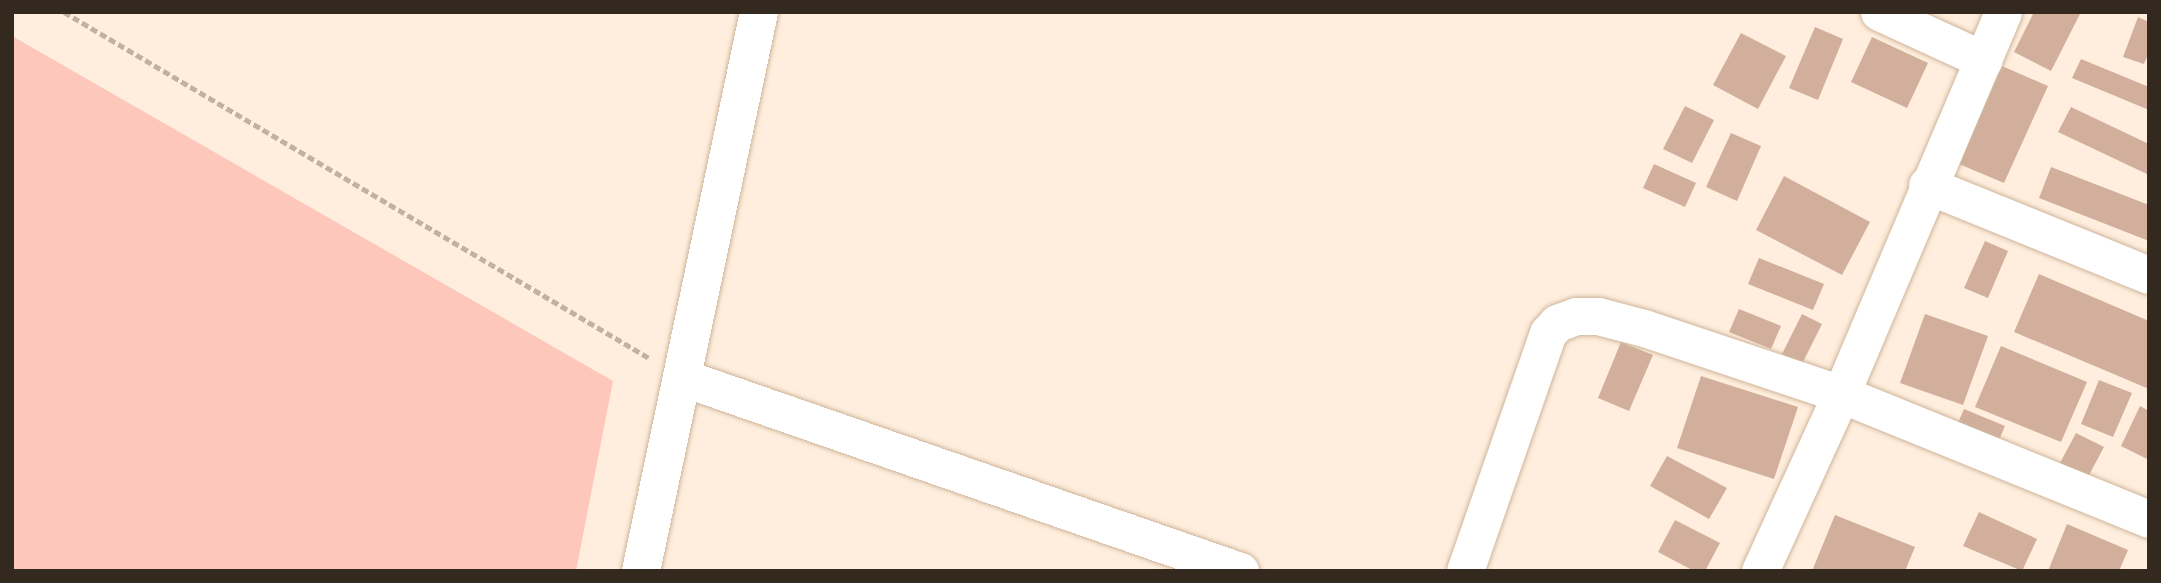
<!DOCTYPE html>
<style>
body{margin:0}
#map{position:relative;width:2161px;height:583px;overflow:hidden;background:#fed;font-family:"Playfair Display",serif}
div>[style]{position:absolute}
.green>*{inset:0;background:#fdc7bc}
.building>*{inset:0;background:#d1af9c}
.path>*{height:4.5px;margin-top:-2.25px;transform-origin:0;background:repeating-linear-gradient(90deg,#c0b1a2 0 7px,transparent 0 10.5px)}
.roads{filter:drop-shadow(0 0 2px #cfb59a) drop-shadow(0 0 2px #cfb59a)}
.street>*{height:37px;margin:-18.5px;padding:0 18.5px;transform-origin:18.5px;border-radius:18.5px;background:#fff}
.secondary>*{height:38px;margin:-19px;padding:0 19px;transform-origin:19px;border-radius:19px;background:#fff}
span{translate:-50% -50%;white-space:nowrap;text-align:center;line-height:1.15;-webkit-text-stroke:5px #fefefe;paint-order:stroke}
.frame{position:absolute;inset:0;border:14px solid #34291f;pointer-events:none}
</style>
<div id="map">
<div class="green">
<i style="clip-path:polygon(12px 36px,613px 381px,576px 571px,12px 571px)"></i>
</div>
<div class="building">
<i style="clip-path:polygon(2034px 12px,2081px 12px,2051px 71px,2014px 52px)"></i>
<i style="clip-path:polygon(2138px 17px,2149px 22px,2149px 52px,2144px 64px,2123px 57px)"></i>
<i style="clip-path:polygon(1815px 27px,1843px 39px,1818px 100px,1789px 88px)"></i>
<i style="clip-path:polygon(1741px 33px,1786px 56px,1758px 109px,1713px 85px)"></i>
<i style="clip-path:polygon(1872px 37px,1928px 63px,1907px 108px,1851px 82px)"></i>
<i style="clip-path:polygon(2081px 59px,2149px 87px,2149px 110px,2072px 78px)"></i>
<i style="clip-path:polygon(2002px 66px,2048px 86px,2004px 183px,1959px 164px)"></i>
<i style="clip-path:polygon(1685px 106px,1714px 120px,1692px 163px,1663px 149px)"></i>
<i style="clip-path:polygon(2071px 107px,2149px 144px,2149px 175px,2058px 132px)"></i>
<i style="clip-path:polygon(1731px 133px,1761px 146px,1737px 201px,1706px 187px)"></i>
<i style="clip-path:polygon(1654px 164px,1696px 183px,1685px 207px,1643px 188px)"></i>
<i style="clip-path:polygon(2051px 167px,2149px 205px,2149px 241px,2039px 198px)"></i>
<i style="clip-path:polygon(1784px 176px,1870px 222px,1842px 275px,1756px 230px)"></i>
<i style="clip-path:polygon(1985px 241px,2008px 251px,1988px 298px,1964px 288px)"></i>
<i style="clip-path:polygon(1759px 258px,1824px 284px,1813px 310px,1748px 284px)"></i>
<i style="clip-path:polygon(2039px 274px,2149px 321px,2149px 389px,2014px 332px)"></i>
<i style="clip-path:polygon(1739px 309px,1781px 326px,1771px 349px,1729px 332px)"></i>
<i style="clip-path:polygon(1802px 314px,1822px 324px,1802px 364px,1782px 354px)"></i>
<i style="clip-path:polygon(1925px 314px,1988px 336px,1963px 405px,1900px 383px)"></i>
<i style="clip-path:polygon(1621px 342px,1653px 355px,1629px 411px,1598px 398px)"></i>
<i style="clip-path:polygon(2001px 346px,2087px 382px,2061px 442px,1975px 407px)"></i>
<i style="clip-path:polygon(1701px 376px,1798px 407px,1774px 479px,1677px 448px)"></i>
<i style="clip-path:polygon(2099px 380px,2132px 393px,2113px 437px,2081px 424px)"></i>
<i style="clip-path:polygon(2140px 406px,2149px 411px,2149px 460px,2121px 446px)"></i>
<i style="clip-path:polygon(1964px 409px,2005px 426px,1999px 440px,1958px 423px)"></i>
<i style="clip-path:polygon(2076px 433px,2104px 447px,2088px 477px,2060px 463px)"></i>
<i style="clip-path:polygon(1667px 456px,1727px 488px,1709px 519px,1650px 486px)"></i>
<i style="clip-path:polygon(1979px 512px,2037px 539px,2022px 571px,1963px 546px)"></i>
<i style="clip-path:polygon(1835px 515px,1915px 547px,1905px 571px,1812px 571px)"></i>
<i style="clip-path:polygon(1675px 520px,1720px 543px,1705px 571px,1694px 571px,1658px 552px)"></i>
<i style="clip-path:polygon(2067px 524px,2128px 550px,2119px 571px,2048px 571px)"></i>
</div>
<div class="path">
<i style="left:64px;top:12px;width:682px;rotate:30.59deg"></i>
</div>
<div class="roads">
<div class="street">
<i style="left:1879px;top:12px;width:115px;rotate:24.6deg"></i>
<i style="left:1927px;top:185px;width:240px;rotate:22.1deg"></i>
<i style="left:681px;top:377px;width:592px;rotate:19.14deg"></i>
<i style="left:1465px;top:571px;width:252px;rotate:-70.8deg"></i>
<i style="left:1548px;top:333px;width:13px;rotate:-48deg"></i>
<i style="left:1557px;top:323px;width:20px;rotate:-20deg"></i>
<i style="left:1576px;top:316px;width:22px"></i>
<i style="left:1598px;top:316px;width:48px;rotate:14.6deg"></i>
<i style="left:1644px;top:328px;width:208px;rotate:18.5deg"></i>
<i style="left:1841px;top:394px;width:332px;rotate:22.1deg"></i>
<i style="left:1760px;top:571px;width:195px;rotate:-65.4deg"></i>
<i style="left:1841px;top:394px;width:415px;rotate:-67deg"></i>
</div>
<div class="secondary">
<i style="left:641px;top:571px;width:571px;rotate:-78.08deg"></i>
</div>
</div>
<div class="frame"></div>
</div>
